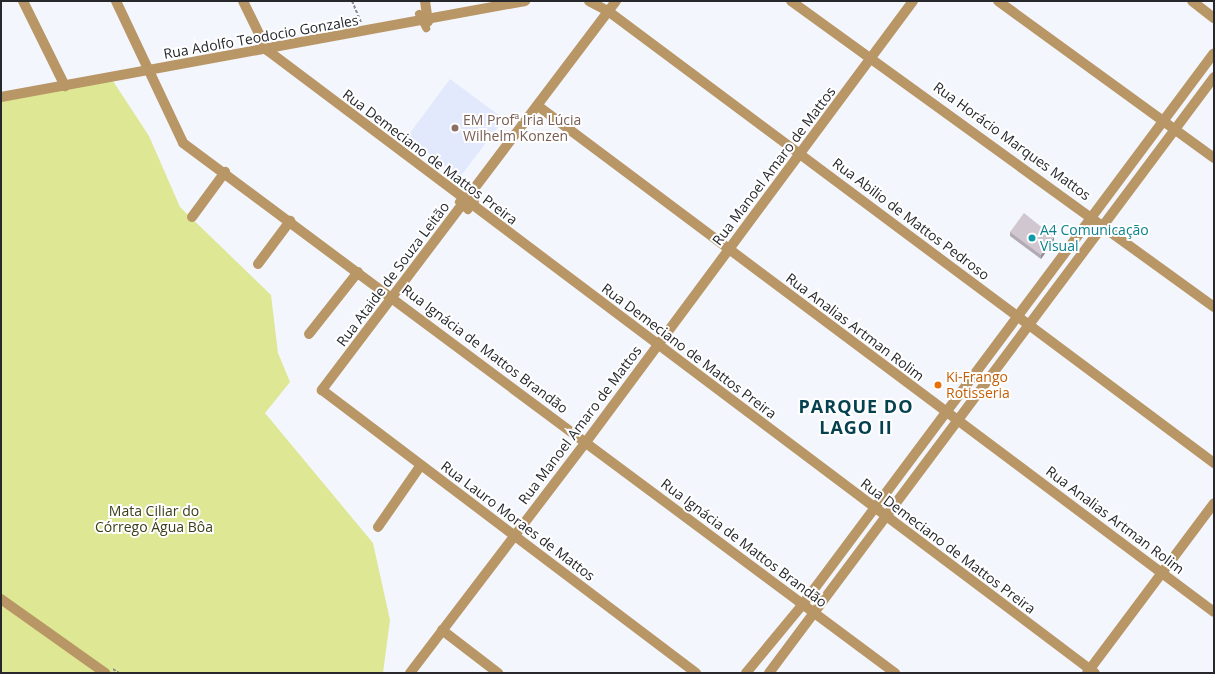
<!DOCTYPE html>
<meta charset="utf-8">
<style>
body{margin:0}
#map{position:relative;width:1215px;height:674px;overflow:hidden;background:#f3f6fd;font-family:"Open Sans",sans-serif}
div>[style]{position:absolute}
.built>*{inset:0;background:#e2e9fc}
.green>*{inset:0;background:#dee793}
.path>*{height:2px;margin-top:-1px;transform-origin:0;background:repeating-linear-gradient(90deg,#8b8e93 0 3px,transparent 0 5px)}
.pedestrian>*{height:8px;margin:-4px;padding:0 4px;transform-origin:4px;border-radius:4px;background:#b99665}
.minor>*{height:10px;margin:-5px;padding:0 5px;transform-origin:5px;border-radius:5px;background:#b99665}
.wall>*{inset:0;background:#b3abb3}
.shaded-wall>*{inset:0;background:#928b92}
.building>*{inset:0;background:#d0c7d0}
.dots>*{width:11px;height:11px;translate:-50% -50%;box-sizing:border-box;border:2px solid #fff;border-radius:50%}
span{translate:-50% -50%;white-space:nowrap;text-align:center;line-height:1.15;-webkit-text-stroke:4px #fff;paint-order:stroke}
.street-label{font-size:14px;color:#26282c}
.education-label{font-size:14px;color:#785e54}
.left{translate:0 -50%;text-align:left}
.culture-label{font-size:14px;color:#0d838f}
.food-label{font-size:14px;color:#c56008}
.park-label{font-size:14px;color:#3c3f19}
.district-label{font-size:18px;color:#05414f;font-weight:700;letter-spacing:1px}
.frame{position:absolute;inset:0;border:2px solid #26282c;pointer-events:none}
</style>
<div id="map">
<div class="built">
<i style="clip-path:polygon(450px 79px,504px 119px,460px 177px,407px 137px)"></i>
</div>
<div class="green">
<i style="clip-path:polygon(111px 78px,149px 136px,180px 207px,271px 295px,278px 353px,290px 382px,265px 413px,373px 543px,390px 620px,383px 673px,1px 673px,1px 98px)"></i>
</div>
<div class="path">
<i style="left:352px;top:1px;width:23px;rotate:67deg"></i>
<i style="left:113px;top:669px;width:7px;rotate:34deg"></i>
</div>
<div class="pedestrian">
<i style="left:419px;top:14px;width:16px;rotate:63deg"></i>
<i style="left:459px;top:202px;width:12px;rotate:42deg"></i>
<i style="left:468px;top:210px;width:11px;rotate:-52deg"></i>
</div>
<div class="minor">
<i style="left:23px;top:1px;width:95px;rotate:63.7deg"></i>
<i style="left:116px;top:1px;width:157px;rotate:64.7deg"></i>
<i style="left:183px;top:143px;width:888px;rotate:36.66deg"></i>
<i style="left:243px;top:1px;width:55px;rotate:63.9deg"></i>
<i style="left:267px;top:50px;width:1036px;rotate:36.96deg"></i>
<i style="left:425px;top:1px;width:21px;rotate:82deg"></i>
<i style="left:589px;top:1px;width:21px;rotate:28deg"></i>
<i style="left:608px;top:11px;width:756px;rotate:36.72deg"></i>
<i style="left:616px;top:1px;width:488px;rotate:127.1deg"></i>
<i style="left:322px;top:390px;width:469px;rotate:37.1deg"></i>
<i style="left:791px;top:1px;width:522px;rotate:35.88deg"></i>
<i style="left:998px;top:1px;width:267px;rotate:36deg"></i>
<i style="left:1192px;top:1px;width:28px;rotate:38deg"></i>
<i style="left:1px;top:97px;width:533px;rotate:-10.38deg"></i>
<i style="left:538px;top:106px;width:844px;rotate:36.82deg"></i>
<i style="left:192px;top:217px;width:56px;rotate:-53.7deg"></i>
<i style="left:258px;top:264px;width:54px;rotate:-53.3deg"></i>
<i style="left:309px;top:334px;width:79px;rotate:-51.7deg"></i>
<i style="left:378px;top:527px;width:75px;rotate:-55.3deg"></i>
<i style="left:1px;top:599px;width:128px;rotate:35.4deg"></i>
<i style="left:442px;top:630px;width:71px;rotate:37.5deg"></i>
<i style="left:410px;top:673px;width:290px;rotate:-52.7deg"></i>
<i style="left:586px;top:442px;width:549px;rotate:-53.44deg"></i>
<i style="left:746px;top:673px;width:89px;rotate:-50.4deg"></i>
<i style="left:803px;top:604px;width:687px;rotate:-53.28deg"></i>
<i style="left:769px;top:673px;width:744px;rotate:-53.25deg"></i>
<i style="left:1087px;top:673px;width:212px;rotate:-53.2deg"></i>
</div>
<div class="wall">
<i style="clip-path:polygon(1010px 232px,1054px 240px,1041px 259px,1010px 236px)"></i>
</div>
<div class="shaded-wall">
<i style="clip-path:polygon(1054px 237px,1054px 240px,1041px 259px,1041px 255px)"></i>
</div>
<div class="building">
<i style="clip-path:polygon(1024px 213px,1054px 237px,1041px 255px,1010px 232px)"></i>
</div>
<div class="dots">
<i style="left:455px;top:128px;background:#8d6e63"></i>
<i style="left:1032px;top:238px;background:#0f9aa8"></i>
<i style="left:938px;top:385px;background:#e8710a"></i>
</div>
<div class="street-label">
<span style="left:261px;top:37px;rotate:-10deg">Rua Adolfo Teodocio Gonzales</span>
<span style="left:1012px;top:141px;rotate:36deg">Rua Horácio Marques Mattos</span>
<span style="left:430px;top:157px;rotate:37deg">Rua Demeciano de Mattos Preira</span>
<span style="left:774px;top:166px;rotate:-53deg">Rua Manoel Amaro de Mattos</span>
<span style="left:911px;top:219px;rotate:37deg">Rua Abilio de Mattos Pedroso</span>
<span style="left:393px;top:274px;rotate:-53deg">Rua Ataide de Souza Leitão</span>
<span style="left:855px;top:327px;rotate:37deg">Rua Analias Artman Rolim</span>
<span style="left:485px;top:349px;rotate:37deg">Rua Ignácia de Mattos Brandão</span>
<span style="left:689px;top:351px;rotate:37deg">Rua Demeciano de Mattos Preira</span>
<span style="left:580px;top:425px;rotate:-53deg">Rua Manoel Amaro de Mattos</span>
<span style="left:1115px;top:520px;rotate:37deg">Rua Analias Artman Rolim</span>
<span style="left:518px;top:521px;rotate:37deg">Rua Lauro Moraes de Mattos</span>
<span style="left:744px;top:543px;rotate:37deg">Rua Ignácia de Mattos Brandão</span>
<span style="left:948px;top:546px;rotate:37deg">Rua Demeciano de Mattos Preira</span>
</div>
<div class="education-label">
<span class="left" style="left:463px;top:128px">EM Profª Iria Lúcia<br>Wilhelm Konzen</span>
</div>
<div class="culture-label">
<span class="left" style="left:1040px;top:238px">A4 Comunicação<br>Visual</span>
</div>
<div class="food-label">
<span class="left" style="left:946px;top:385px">Ki-Frango<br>Rotisseria</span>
</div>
<div class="park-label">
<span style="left:154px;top:519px">Mata Ciliar do<br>Córrego Água Bôa</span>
</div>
<div class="district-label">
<span style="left:856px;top:417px">PARQUE DO<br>LAGO II</span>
</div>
<div class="frame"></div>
</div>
